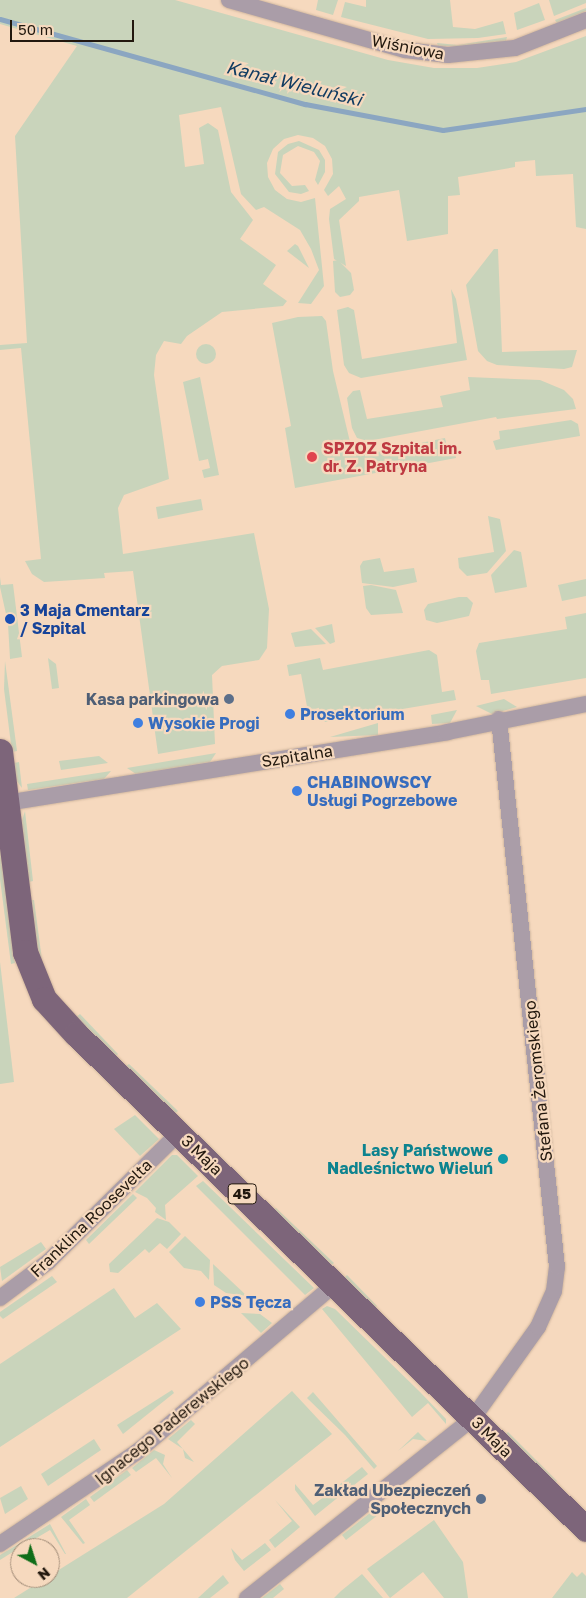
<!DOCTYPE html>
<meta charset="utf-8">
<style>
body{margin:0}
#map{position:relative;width:586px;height:1598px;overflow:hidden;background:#f6d9be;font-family:"Golos Text",sans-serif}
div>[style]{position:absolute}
.green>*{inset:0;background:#c9d4bb}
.round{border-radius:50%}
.stream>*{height:5px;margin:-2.5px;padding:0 2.5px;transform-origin:2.5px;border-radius:2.5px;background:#8ba6c1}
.roads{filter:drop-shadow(0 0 1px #d0b69e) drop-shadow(0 0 1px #d0b69e)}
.minor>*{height:16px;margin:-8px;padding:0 8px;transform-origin:8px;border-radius:8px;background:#aa9da8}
.primary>*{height:25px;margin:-12.5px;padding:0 12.5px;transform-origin:12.5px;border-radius:12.5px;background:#7d657a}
.dots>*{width:14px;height:14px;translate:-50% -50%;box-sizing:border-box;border:2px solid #f6d9be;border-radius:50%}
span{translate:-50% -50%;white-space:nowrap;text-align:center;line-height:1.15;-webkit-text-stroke:4.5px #f6d9be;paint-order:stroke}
.shield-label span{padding:1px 4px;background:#f6d9be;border:1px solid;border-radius:4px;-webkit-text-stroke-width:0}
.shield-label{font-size:15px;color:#22180e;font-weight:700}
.street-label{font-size:16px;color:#22180e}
.health-label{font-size:16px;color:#be3a42;font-weight:700}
.left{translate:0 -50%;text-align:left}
.transit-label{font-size:16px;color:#164399;font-weight:700}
.service-label{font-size:16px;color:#4e5e75;font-weight:700}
.right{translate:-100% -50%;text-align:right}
.shop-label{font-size:16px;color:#366cbe;font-weight:700}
.culture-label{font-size:16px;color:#0d838f;font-weight:700}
.water-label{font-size:18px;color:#103b61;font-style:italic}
.north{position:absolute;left:10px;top:1538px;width:50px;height:50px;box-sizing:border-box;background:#f6d9be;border:1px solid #a18c78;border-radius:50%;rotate:140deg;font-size:14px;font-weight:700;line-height:20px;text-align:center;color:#22180e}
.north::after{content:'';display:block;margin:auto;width:18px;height:22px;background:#106d18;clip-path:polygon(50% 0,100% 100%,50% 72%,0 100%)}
.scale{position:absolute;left:10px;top:20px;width:124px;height:22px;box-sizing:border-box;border:2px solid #22180e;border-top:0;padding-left:6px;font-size:15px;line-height:18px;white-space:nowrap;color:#22180e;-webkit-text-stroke:4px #f6d9be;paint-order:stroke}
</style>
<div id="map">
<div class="green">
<i style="clip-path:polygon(0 0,175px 0,388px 60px,434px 68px,477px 68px,516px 62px,586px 36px,586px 229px,576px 227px,573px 174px,536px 176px,535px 160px,515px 162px,515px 167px,458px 177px,460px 195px,448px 196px,448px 234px,407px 241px,399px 190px,359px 197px,359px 201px,339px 220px,346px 266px,334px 259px,329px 219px,330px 209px,346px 199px,339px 186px,328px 196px,324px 190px,333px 174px,332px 159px,325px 146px,313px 138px,298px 135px,284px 139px,273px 149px,267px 163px,268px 177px,275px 190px,287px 199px,301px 202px,315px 198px,324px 286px,311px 304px,298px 303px,319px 270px,311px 249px,300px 230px,264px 207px,256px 210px,241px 194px,221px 107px,179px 115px,185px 167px,204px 164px,199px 128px,208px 123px,218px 130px,231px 192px,253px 220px,240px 239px,276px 265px,263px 284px,287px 301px,283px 306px,222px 312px,187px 336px,181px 344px,164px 341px,156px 355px,154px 375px,169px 479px,124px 495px,118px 508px,123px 554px,254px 533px,269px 609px,267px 648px,259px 660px,222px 666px,212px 675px,215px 744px,158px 754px,133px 571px,104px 573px,105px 578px,44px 582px,32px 574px,25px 561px,41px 559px,21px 348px,0 350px,0 345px,27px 343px,15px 136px,77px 46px,0 24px)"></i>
<i style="clip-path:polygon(318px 0,338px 0,333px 15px,316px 10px)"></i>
<i style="clip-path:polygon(366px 0,450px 0,453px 27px,475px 29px,503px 21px,506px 34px,478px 38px,428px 39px,341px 17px,345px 2px,366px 7px)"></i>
<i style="clip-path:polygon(549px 0,586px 0,586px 3px,554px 16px)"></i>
<i style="clip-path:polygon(539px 3px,545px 20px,517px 30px,514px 13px)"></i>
<i style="clip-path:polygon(586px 8px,586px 11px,557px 23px,555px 20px)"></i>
<i style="clip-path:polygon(507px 37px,506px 41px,468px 46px,438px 46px,437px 43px,458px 45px)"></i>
<i style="clip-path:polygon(299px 141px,319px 150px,325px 160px,325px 172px,318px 185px,315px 180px,320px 161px,314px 152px,298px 146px,283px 155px,280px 173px,292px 186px,305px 185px,309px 191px,301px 194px,289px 192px,275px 174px,278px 152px,288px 144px)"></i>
<i style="clip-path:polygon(295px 244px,298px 246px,309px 268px,287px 251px)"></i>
<i style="clip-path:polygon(494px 249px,498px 249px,502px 352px,577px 350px,572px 367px,564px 369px,497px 365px,487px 361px,478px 351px,466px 285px)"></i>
<i style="clip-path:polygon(338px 260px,351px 273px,354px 290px,350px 295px,340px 297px,335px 292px,333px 261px)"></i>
<i style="clip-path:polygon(451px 289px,456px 299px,467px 360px,361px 378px,349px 373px,344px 365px,337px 310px,348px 307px,354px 310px,362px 359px,457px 343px)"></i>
<i style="clip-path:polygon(322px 316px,326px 321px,333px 371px,351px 446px,367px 454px,445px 438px,447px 447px,454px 448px,456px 458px,295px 488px,285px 428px,291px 426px,272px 323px,298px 317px)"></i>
<i class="round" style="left:196px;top:344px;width:20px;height:20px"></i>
<i style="clip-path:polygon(200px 377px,219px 475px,204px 478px,202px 470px,210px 468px,208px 459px,199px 461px,183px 382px)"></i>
<i style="clip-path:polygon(468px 377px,540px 380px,564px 390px,573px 399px,576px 409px,497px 419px,496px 417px,368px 441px,357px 438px,352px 428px,347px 398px,353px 391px,360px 390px,367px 419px,443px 407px,440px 396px,470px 390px)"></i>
<i style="clip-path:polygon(571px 420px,578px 424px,580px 436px,496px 450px,493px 441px,500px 439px,499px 431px)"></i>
<i style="clip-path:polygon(201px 499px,203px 510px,158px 519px,156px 507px)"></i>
<i style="clip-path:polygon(488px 516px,500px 519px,506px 551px,487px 573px,467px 576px,459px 568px,458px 558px,494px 552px)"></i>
<i style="clip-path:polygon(514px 550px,521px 552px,527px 587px,495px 593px,491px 575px)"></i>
<i style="clip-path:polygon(380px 558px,384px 572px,414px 568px,417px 582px,393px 587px,362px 583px,360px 566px,363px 561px)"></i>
<i style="clip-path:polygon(0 577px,1px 585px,13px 584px,22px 657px,10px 659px,8px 624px,13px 623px,12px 614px,6px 614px,0 587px)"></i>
<i style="clip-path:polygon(586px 579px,586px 596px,562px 601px,558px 585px)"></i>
<i style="clip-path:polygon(371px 585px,396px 590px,403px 613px,371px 615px,366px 608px,363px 586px)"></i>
<i style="clip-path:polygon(459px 597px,467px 597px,473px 603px,469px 616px,437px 623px,426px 620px,424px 610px,428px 604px)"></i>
<i style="clip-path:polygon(586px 613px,586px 678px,491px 694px,489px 680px,481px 680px,476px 651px,479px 643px,567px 629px,565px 617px)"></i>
<i style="clip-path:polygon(332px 624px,335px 642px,330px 644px,315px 628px)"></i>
<i style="clip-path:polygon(311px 629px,326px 644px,295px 647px,291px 633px)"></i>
<i style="clip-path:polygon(429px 650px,437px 655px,442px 692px,454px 690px,456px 700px,325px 722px,313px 711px,308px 712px,301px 674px,289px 676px,287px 665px,320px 658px,323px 670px)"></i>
<i style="clip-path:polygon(48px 658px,56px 664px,59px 688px,52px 689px)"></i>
<i style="clip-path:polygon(5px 661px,17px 751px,12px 752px,4px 689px)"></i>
<i style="clip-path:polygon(504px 699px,517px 707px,492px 714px,476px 706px)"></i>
<i style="clip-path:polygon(457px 710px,450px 723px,432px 724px,431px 715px)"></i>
<i style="clip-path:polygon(378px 723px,378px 735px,330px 737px)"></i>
<i style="clip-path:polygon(216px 753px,210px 762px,136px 774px,127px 768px)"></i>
<i style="clip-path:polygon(99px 756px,108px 763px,61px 770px,59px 761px)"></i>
<i style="clip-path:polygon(19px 762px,22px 788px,16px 780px,14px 763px)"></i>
<i style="clip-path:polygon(111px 771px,104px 779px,28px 790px,27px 784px)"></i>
<i style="clip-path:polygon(25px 811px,33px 881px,29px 882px,21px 824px)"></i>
<i style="clip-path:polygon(0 839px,15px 963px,11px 964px,0 879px)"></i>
<i style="clip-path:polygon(31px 900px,34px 900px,42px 960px,36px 948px)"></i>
<i style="clip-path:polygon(0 962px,14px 1082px,0 1084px)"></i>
<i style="clip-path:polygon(80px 1014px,118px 1054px,116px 1056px,76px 1017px)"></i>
<i style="clip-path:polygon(129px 1064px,178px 1111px,174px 1114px,126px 1066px)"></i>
<i style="clip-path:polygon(135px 1115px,159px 1139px,140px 1156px,114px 1129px)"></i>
<i style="clip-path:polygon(172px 1155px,177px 1155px,198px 1176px,165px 1205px,166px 1220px,155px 1212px,156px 1208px,147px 1198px,135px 1192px)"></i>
<i style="clip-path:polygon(203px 1181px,314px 1288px,305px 1295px,196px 1186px)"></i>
<i style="clip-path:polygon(133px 1194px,137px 1198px,89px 1244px,86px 1240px)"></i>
<i style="clip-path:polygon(276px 1208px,334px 1263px,330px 1266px,273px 1210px)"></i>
<i style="clip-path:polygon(157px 1218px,169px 1222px,181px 1234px,167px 1249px,160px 1243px,149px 1253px,145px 1249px,118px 1273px,110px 1272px,109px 1264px)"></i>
<i style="clip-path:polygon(185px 1236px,210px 1260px,209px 1280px,201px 1271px,184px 1268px,169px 1252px)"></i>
<i style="clip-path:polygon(41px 1242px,46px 1249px,2px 1281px,0 1267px)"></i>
<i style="clip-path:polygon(213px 1264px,247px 1296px,226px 1293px,214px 1285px)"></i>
<i style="clip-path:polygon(347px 1275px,377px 1306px,374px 1309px,344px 1278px)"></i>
<i style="clip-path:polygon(52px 1276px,57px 1282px,3px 1319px,0 1316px,0 1312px)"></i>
<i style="clip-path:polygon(114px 1288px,135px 1318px,157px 1303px,181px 1329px,0 1447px,0 1364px)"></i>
<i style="clip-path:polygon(327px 1306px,335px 1309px,420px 1392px,446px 1419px,446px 1424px,428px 1403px,412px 1417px,322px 1309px)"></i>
<i style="clip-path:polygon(241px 1313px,260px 1314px,272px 1323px,261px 1333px)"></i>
<i style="clip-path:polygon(172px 1390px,174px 1393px,123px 1434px,117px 1425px)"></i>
<i style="clip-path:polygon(292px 1391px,332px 1434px,127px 1598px,14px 1598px,164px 1504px)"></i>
<i style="clip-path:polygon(313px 1392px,377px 1466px,374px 1469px,345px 1435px,307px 1398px)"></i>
<i style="clip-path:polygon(191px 1420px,195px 1424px,177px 1442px,194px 1462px,185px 1458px,183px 1449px,168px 1439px)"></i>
<i style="clip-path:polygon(418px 1432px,427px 1441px,413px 1439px,398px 1451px)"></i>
<i style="clip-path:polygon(508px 1432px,557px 1481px,555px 1483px,505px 1435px)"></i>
<i style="clip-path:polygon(94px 1439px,101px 1450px,48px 1486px,41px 1474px)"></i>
<i style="clip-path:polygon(154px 1450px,165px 1455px,163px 1464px,172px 1478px,156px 1458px,136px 1472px,132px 1468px)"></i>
<i style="clip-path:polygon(362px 1467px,368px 1474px,344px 1493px,339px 1485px)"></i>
<i style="clip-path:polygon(127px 1470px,131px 1475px,94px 1502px,90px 1497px)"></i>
<i style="clip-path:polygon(295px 1484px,313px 1505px,336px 1488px,341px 1495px,315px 1516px,295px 1490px)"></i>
<i style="clip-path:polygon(21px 1486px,28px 1499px,5px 1514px,0 1498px)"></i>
<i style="clip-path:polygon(86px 1499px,90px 1505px,69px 1520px,85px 1543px,83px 1544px,61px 1517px)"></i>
<i style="clip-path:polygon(275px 1500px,300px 1527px,275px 1548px,269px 1540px,292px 1521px)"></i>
<i style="clip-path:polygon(379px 1506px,383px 1511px,346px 1540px,342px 1535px)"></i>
<i style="clip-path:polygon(434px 1520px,463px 1562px,468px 1598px,444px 1598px,423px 1572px,390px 1598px,367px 1569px)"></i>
<i style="clip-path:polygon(50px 1524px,66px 1554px,65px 1554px,50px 1530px,28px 1543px,26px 1539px)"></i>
<i style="clip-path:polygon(22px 1542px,24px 1545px,0 1560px,0 1555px)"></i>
<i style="clip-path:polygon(265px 1543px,271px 1550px,244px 1571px,235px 1560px,231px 1548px,242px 1560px)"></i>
<i style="clip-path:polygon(572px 1572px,577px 1577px,582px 1572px,586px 1576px,586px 1598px,552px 1598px)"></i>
<i style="clip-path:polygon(362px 1574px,383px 1598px,334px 1598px,341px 1591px)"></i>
<i style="clip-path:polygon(223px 1575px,229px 1583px,210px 1598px,198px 1598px)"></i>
<i style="clip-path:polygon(280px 1584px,284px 1589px,273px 1598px,262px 1598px)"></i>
</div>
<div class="stream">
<i style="left:0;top:19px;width:317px;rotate:15.6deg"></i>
<i style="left:305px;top:104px;width:140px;rotate:10.7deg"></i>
<i style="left:443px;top:130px;width:145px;rotate:-8.4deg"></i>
</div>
<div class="roads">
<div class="minor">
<i style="left:229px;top:0;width:183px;rotate:15.9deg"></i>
<i style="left:405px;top:50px;width:43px;rotate:6.6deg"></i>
<i style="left:448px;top:55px;width:67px;rotate:-6deg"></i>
<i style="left:515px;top:48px;width:76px;rotate:-21.5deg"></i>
<i style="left:6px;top:803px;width:447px;rotate:-9.1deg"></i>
<i style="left:447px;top:732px;width:142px;rotate:-11.4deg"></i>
<i style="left:0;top:1298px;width:60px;rotate:-36.9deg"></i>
<i style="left:48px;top:1262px;width:184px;rotate:-44.6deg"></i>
<i style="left:0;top:1544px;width:165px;rotate:-33.9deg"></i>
<i style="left:137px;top:1452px;width:260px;rotate:-40.3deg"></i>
<i style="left:247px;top:1598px;width:289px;rotate:-38.5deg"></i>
<i style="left:473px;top:1418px;width:112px;rotate:-54.5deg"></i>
<i style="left:538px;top:1327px;width:39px;rotate:-66deg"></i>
<i style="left:554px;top:1291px;width:24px;rotate:-83deg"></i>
<i style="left:557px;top:1267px;width:551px;rotate:-96.04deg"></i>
</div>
<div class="primary">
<i style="left:0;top:751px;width:203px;rotate:82.9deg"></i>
<i style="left:25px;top:952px;width:51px;rotate:68deg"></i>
<i style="left:44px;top:999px;width:47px;rotate:47.6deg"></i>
<i style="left:76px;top:1034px;width:711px;rotate:44.14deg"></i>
</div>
</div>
<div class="dots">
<i style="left:312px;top:457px;background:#e0444e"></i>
<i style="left:10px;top:619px;background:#1a4fb4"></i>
<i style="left:229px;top:699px;background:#5c6f8a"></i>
<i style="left:290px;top:714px;background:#3f7fe0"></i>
<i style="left:138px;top:723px;background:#3f7fe0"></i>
<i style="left:297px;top:791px;background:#3f7fe0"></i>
<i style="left:503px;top:1159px;background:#0f9aa8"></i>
<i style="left:200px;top:1302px;background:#3f7fe0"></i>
<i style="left:481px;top:1499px;background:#5c6f8a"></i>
</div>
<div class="shield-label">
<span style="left:242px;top:1194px">45</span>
</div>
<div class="street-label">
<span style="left:408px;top:47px;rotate:11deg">Wiśniowa</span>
<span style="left:297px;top:756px;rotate:-9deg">Szpitalna</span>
<span style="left:538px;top:1081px;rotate:-96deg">Stefana Żeromskiego</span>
<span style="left:202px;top:1155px;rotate:44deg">3 Maja</span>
<span style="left:91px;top:1218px;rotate:-44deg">Franklina Roosevelta</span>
<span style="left:172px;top:1421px;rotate:-39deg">Ignacego Paderewskiego</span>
<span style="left:492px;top:1437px;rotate:45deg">3 Maja</span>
</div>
<div class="health-label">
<span class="left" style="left:323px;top:457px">SPZOZ Szpital im.<br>dr. Z. Patryna</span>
</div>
<div class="transit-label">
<span class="left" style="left:20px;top:619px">3 Maja Cmentarz<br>/ Szpital</span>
</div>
<div class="service-label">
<span class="right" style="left:219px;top:699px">Kasa parkingowa</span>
<span class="right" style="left:471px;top:1499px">Zakład Ubezpieczeń<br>Społecznych</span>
</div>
<div class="shop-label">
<span class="left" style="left:300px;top:714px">Prosektorium</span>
<span class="left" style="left:148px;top:723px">Wysokie Progi</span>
<span class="left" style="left:307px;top:791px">CHABINOWSCY<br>Usługi Pogrzebowe</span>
<span class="left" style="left:210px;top:1302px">PSS Tęcza</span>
</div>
<div class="culture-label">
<span class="right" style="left:493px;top:1159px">Lasy Państwowe<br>Nadleśnictwo Wieluń</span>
</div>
<div class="water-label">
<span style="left:294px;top:83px;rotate:14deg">Kanał Wieluński</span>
</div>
<div class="north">N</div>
<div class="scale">50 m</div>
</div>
